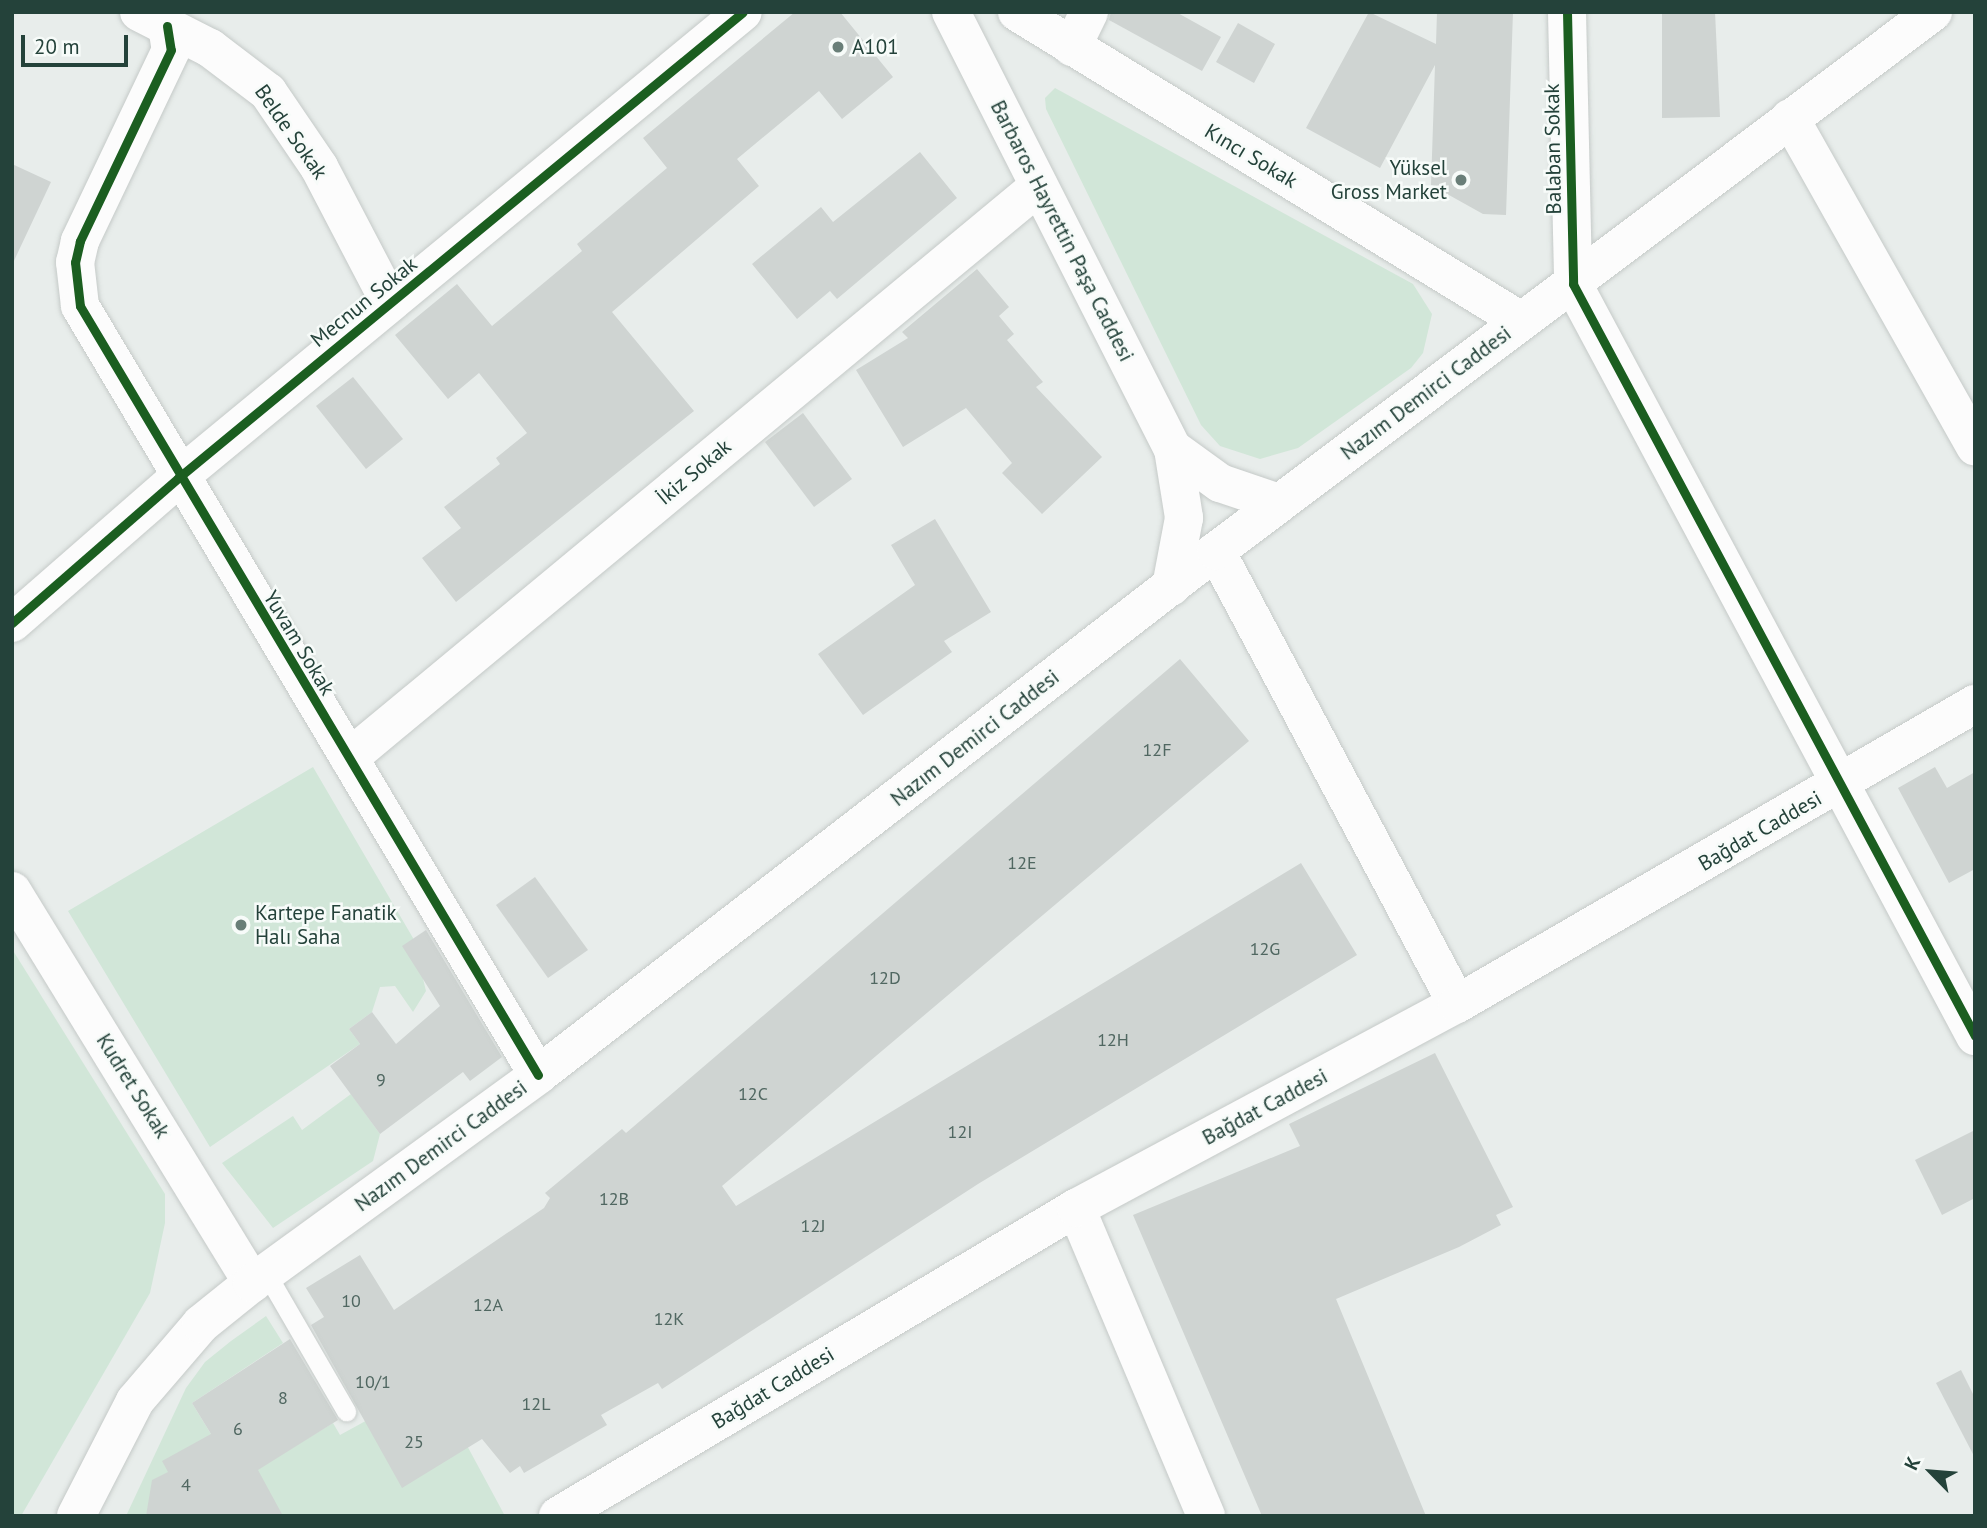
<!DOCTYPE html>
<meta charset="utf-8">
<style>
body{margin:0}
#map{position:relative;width:1987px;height:1528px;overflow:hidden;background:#e8edeb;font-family:"PT Sans",sans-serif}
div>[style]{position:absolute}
.green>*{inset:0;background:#d1e6d8}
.building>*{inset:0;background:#cfd4d2}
.roads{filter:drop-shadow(0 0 2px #c5cac8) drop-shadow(0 0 2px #c5cac8)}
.service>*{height:19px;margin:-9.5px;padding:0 9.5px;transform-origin:9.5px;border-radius:9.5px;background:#fcfcfc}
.minor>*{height:38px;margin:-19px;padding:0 19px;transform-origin:19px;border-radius:19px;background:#fcfcfc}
.secondary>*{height:38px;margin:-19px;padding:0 19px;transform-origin:19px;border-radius:19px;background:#fcfcfc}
.cycleway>*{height:9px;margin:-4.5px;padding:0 4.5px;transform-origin:4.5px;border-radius:4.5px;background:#1b5e20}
.dots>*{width:19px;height:19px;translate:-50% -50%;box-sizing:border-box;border:4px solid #f7fbf9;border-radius:50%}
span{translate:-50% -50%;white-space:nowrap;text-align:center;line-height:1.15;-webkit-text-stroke:5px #f7fbf9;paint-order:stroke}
.number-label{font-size:18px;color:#506761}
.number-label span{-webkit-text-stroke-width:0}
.poi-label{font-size:21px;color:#24423a}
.left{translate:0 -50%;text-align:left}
.right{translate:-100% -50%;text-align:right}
.street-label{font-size:21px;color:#24423a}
.frame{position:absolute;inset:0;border:14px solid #24423a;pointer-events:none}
.north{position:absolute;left:1896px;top:1437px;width:70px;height:70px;-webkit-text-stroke:5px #f7fbf9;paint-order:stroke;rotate:295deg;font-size:19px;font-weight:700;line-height:28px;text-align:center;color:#24423a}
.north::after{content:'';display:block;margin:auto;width:24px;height:32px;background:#24423a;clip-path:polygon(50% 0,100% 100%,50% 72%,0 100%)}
.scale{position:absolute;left:21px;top:35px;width:107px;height:32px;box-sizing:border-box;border:4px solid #24423a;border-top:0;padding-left:9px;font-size:21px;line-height:24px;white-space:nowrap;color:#24423a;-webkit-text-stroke:5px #f7fbf9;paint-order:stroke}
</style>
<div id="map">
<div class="green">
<i style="clip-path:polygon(1055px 88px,1413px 284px,1432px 314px,1423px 353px,1411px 368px,1298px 448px,1260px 459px,1220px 446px,1201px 425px,1046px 109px,1045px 98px)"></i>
<i style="clip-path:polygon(313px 767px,413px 938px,426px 991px,413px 1012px,395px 986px,380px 987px,372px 1012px,349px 1029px,360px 1044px,210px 1147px,68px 911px)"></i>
<i style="clip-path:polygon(12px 949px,165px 1194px,165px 1223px,150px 1293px,21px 1516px,12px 1516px)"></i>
<i style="clip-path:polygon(351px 1094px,380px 1134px,373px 1161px,273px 1228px,222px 1163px,293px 1116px,302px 1130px)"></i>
<i style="clip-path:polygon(396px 1314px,505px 1516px,126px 1516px,186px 1388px,205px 1362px,231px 1341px,266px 1316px,283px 1343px,192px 1403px,239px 1480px,333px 1423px,340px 1435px,413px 1395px)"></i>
</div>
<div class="building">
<i style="clip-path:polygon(795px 12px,840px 12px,893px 77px,842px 119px,819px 91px,737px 159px,759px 186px,612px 312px,694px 411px,456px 602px,422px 558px,461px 528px,444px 507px,500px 464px,496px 458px,527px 433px,479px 373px,448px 399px,395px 335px,457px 284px,492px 326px,582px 251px,577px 244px,667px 168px,643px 138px)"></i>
<i style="clip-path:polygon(1111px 12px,1176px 12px,1221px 37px,1202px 71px,1109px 20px)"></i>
<i style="clip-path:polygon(1369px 12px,1436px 44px,1437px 12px,1513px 12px,1506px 215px,1483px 214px,1431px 185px,1435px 65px,1380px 168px,1306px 128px)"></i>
<i style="clip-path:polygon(1662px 12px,1715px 12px,1720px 117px,1662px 118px)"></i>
<i style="clip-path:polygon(1238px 23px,1275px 44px,1254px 83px,1216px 62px)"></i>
<i style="clip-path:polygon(920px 152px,957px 198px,837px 299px,830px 291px,797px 319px,752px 264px,821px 207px,833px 222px)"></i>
<i style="clip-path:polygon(12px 164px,51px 182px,12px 265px)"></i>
<i style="clip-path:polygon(977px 269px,1009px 307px,999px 316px,1014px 334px,1007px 340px,1043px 382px,1036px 387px,1102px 457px,1042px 514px,1002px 473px,1012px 463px,966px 408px,903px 447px,856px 370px,908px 338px,902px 332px)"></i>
<i style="clip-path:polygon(353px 377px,403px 439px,366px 469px,316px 406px)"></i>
<i style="clip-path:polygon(803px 413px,852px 479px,814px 507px,765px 442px)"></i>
<i style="clip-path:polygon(935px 519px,991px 612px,944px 641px,952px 652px,863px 715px,818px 654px,915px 585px,891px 545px)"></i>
<i style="clip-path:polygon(1180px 659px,1249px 741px,722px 1186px,736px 1206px,1301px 863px,1357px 955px,978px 1184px,662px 1389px,658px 1383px,601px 1415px,607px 1425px,524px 1473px,520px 1466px,510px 1473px,482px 1439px,402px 1488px,311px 1325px,324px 1317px,306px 1288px,360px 1255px,394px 1310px,544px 1208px,550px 1198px,545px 1193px,622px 1129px,626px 1133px)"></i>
<i style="clip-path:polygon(1935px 767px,1947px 788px,1975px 772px,1975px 869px,1949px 883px,1898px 788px)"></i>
<i style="clip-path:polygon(535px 877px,588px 950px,548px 978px,496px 905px)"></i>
<i style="clip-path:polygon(426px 930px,502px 1057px,470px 1081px,463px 1072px,380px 1134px,330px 1066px,360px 1044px,349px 1029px,372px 1012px,396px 1044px,440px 1006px,402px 946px)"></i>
<i style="clip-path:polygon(1435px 1053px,1513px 1207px,1496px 1215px,1501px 1225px,1459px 1247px,1336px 1299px,1426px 1516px,1262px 1516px,1133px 1215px,1300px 1146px,1289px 1124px)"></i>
<i style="clip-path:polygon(1975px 1130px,1975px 1198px,1942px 1215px,1915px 1160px)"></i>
<i style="clip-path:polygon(290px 1339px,338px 1420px,258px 1470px,283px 1516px,146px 1516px,152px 1480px,168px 1472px,162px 1461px,211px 1434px,192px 1403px)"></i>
<i style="clip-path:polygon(1961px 1370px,1975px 1398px,1975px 1458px,1936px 1383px)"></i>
</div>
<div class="roads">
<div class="service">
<i style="left:266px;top:1273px;width:160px;rotate:59.9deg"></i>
</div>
<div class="minor">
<i style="left:139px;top:12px;width:80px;rotate:26.9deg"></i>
<i style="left:210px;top:48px;width:73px;rotate:37.2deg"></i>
<i style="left:268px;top:92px;width:91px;rotate:55.8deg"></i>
<i style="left:319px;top:167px;width:153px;rotate:62.4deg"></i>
<i style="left:1567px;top:12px;width:272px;rotate:88.7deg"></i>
<i style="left:1573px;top:284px;width:853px;rotate:61.87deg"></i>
<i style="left:167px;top:26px;width:24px;rotate:81deg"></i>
<i style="left:171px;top:50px;width:212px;rotate:115.5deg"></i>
<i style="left:80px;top:241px;width:22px;rotate:103deg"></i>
<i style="left:75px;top:262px;width:44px;rotate:83.5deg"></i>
<i style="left:80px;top:306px;width:895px;rotate:59.22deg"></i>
<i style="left:1072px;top:47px;width:39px;rotate:-64deg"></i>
<i style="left:1790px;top:118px;width:377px;rotate:60.6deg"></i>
<i style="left:1216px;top:551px;width:513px;rotate:61.99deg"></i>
<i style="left:12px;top:623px;width:220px;rotate:-41.1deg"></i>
<i style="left:178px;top:478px;width:732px;rotate:-39.52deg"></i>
<i style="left:349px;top:758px;width:896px;rotate:-39.66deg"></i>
<i style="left:12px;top:891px;width:460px;rotate:58.5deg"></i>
<i style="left:1076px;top:1208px;width:334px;rotate:67.1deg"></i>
</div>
<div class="secondary">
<i style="left:951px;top:12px;width:490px;rotate:63.1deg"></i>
<i style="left:1173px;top:449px;width:70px;rotate:80.9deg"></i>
<i style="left:1184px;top:518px;width:70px;rotate:100.7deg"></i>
<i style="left:1017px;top:12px;width:591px;rotate:31.51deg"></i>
<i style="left:1173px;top:449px;width:58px;rotate:35.9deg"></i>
<i style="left:1220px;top:483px;width:62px;rotate:18.7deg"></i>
<i style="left:76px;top:1516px;width:129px;rotate:-62.8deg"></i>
<i style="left:135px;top:1401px;width:101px;rotate:-49.4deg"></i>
<i style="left:201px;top:1324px;width:65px;rotate:-38.8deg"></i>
<i style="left:252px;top:1283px;width:354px;rotate:-36deg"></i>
<i style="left:538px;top:1075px;width:857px;rotate:-37.7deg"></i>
<i style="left:1216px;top:551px;width:897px;rotate:-36.93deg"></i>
<i style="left:558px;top:1516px;width:603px;rotate:-30.74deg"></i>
<i style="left:1076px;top:1208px;width:432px;rotate:-28.2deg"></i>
<i style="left:1457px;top:1004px;width:599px;rotate:-30.08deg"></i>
</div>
</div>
<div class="cycleway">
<i style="left:1567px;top:12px;width:272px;rotate:88.7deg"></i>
<i style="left:1573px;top:284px;width:853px;rotate:61.87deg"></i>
<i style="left:167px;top:26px;width:24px;rotate:81deg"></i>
<i style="left:171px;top:50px;width:212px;rotate:115.5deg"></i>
<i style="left:80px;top:241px;width:22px;rotate:103deg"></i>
<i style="left:75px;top:262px;width:44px;rotate:83.5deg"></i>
<i style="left:80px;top:306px;width:895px;rotate:59.22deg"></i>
<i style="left:12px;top:623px;width:220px;rotate:-41.1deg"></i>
<i style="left:178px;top:478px;width:732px;rotate:-39.52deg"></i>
</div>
<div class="dots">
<i style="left:838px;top:47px;background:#697e78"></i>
<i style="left:1461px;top:180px;background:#697e78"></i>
<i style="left:241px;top:925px;background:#697e78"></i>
</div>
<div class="number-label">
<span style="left:1157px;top:750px">12F</span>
<span style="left:1022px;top:863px">12E</span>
<span style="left:1265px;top:949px">12G</span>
<span style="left:885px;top:978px">12D</span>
<span style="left:1113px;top:1040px">12H</span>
<span style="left:381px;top:1080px">9</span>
<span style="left:753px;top:1094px">12C</span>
<span style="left:960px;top:1132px">12I</span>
<span style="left:614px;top:1199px">12B</span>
<span style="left:813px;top:1226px">12J</span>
<span style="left:351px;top:1301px">10</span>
<span style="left:488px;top:1305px">12A</span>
<span style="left:669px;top:1319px">12K</span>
<span style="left:373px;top:1382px">10/1</span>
<span style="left:283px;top:1398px">8</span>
<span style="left:536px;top:1404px">12L</span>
<span style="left:238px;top:1429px">6</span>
<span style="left:414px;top:1442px">25</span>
<span style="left:186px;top:1485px">4</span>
</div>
<div class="poi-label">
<span class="left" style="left:852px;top:47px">A101</span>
<span class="right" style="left:1447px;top:180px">Yüksel<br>Gross Market</span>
<span class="left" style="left:255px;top:925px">Kartepe Fanatik<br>Halı Saha</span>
</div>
<div class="street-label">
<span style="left:291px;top:132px;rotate:55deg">Belde Sokak</span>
<span style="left:1553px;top:149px;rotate:-91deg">Balaban Sokak</span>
<span style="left:1251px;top:156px;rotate:31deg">Kıncı Sokak</span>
<span style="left:1062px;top:231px;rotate:63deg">Barbaros Hayrettin Paşa Caddesi</span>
<span style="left:364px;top:302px;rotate:-39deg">Mecnun Sokak</span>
<span style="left:1426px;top:393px;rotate:-37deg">Nazım Demirci Caddesi</span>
<span style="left:694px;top:472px;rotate:-40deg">İkiz Sokak</span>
<span style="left:299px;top:643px;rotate:59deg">Yuvam Sokak</span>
<span style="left:975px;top:738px;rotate:-38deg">Nazım Demirci Caddesi</span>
<span style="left:1760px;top:831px;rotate:-30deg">Bağdat Caddesi</span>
<span style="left:133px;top:1086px;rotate:58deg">Kudret Sokak</span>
<span style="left:1265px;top:1107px;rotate:-28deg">Bağdat Caddesi</span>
<span style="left:441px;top:1146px;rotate:-36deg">Nazım Demirci Caddesi</span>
<span style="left:773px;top:1388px;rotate:-31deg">Bağdat Caddesi</span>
</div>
<div class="frame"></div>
<div class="north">K</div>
<div class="scale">20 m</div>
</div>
